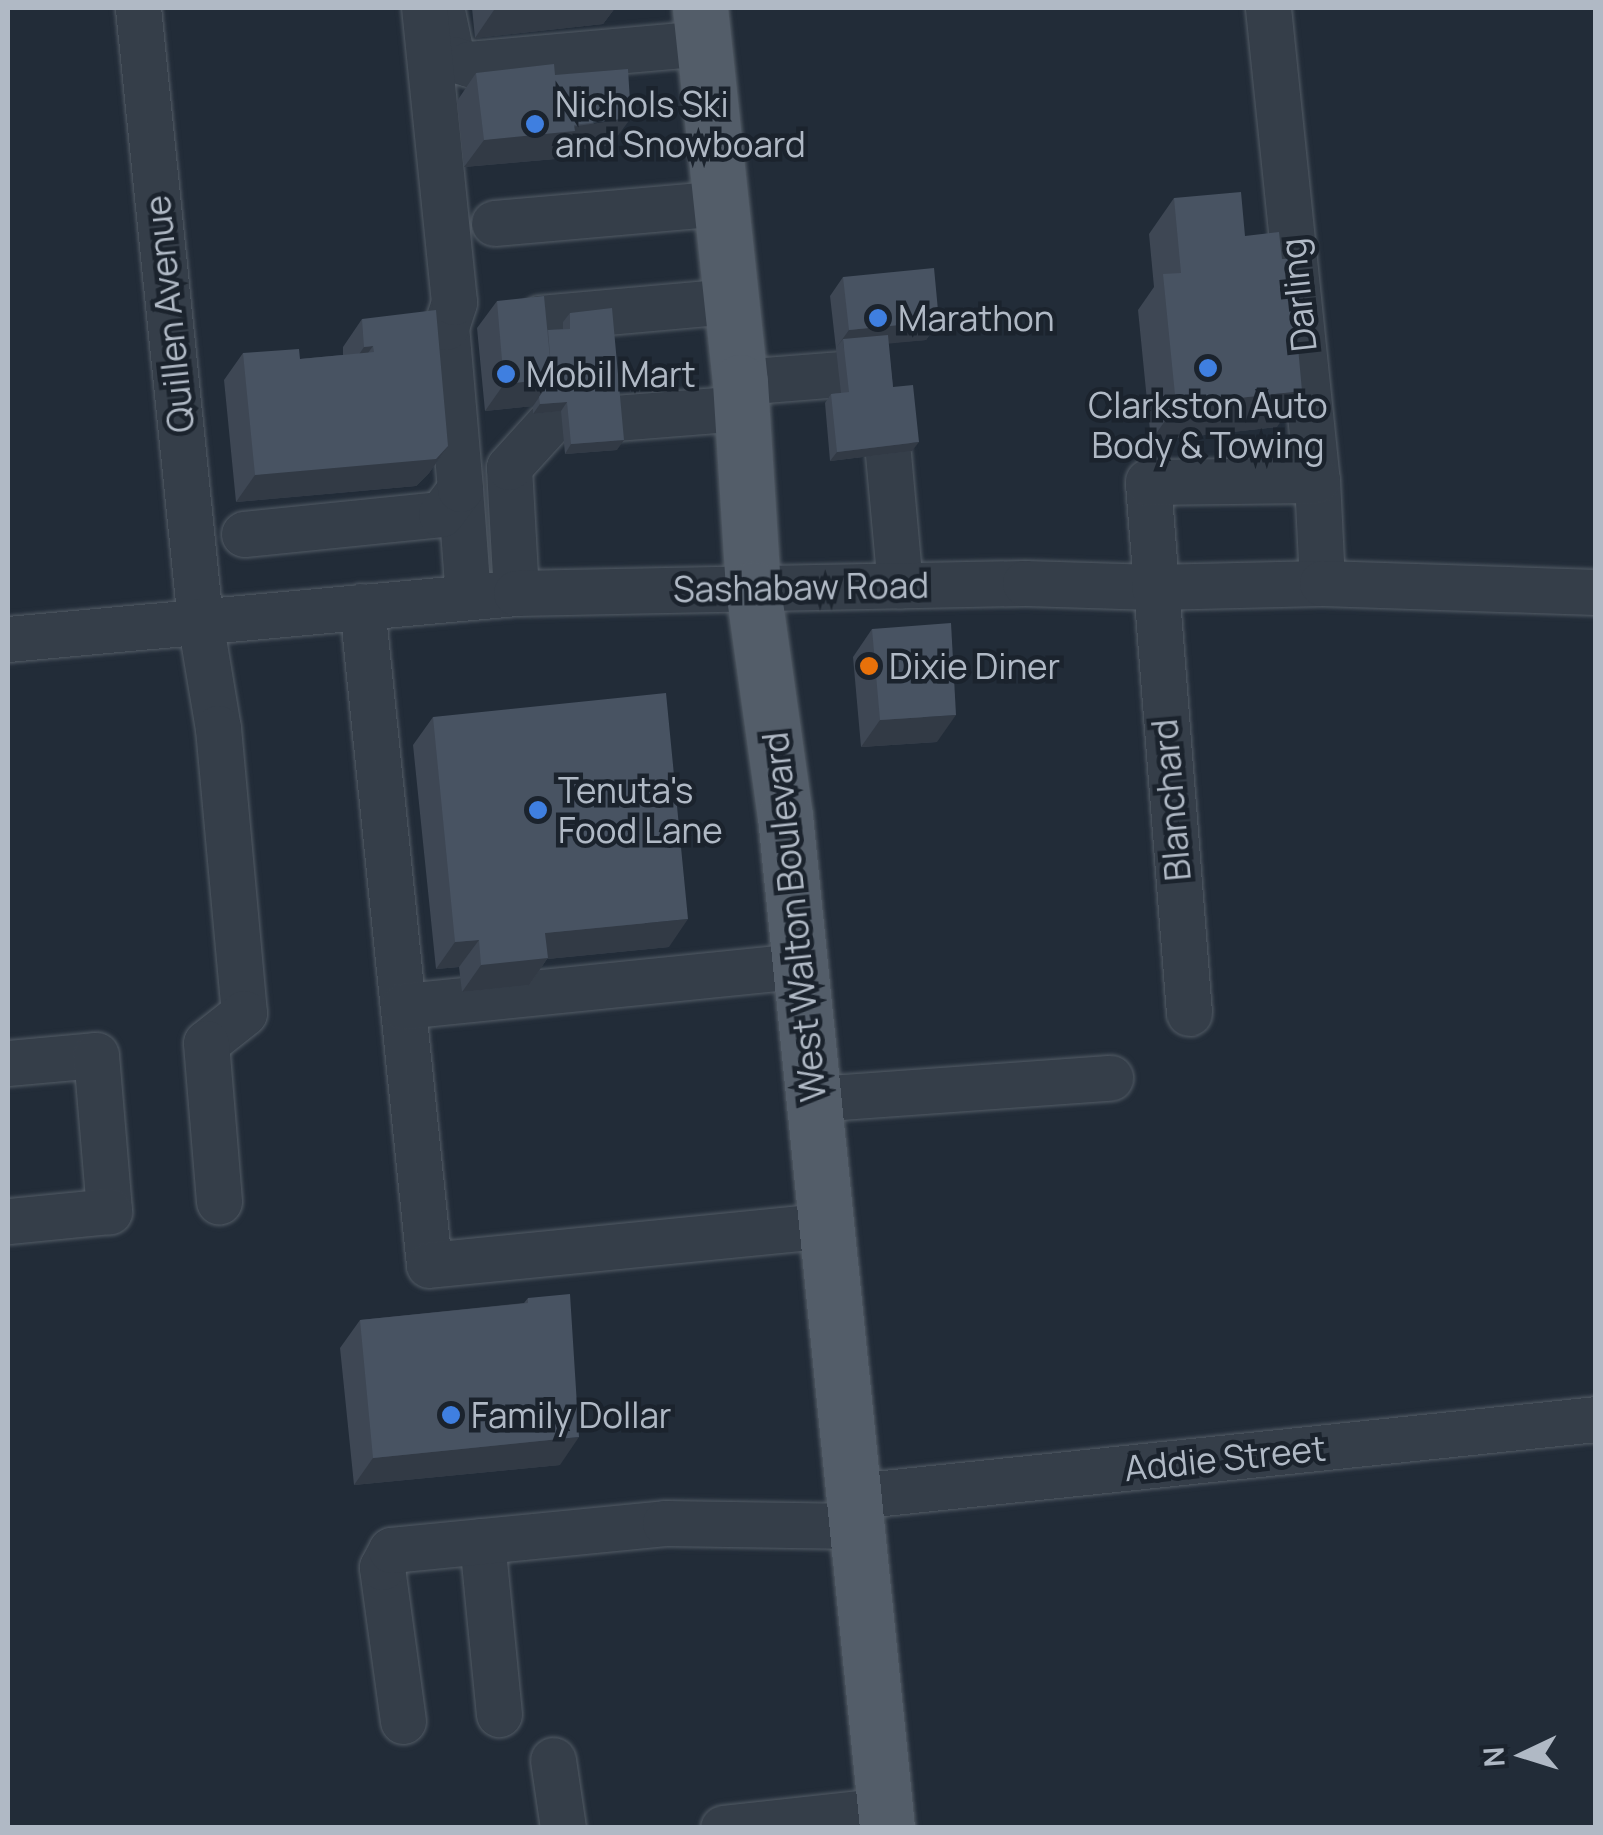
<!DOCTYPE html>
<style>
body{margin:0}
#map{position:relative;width:1603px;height:1835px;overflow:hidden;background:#222c38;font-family:Manrope,sans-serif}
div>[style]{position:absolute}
.roads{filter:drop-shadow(0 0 2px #535c66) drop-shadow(0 0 2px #535c66)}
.minor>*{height:45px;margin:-22.5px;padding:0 22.5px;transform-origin:22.5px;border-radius:22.5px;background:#353e49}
.major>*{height:55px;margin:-27.5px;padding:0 27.5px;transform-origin:27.5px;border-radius:27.5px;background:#535d69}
.wall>*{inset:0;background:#3e4754}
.shaded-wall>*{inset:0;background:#323a45}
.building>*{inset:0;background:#485362}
.dots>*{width:28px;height:28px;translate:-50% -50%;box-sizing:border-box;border:5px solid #1b232d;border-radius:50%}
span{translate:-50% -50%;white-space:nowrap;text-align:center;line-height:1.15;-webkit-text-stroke:9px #1b232d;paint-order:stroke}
.poi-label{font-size:35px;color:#b0b9c5}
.left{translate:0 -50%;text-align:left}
.street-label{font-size:35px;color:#b0b9c5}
.frame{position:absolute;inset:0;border:10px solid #b0b9c5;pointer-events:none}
.north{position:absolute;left:1473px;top:1705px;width:100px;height:100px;-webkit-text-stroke:8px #1b232d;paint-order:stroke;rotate:266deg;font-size:28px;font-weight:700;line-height:40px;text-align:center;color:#b0b9c5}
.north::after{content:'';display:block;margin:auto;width:35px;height:45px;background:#b0b9c5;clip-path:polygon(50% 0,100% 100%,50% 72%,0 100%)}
</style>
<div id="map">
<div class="roads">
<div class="minor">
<i style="left:138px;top:8px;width:616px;rotate:84.22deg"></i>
<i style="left:200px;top:621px;width:109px;rotate:80.5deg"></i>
<i style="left:218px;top:728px;width:286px;rotate:84.8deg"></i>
<i style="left:244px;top:1013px;width:48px;rotate:141.7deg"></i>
<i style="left:206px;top:1043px;width:159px;rotate:85.3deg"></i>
<i style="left:1268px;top:8px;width:475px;rotate:84.1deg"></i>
<i style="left:1317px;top:480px;width:103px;rotate:87.2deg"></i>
<i style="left:442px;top:11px;width:49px;rotate:78.2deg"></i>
<i style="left:452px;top:59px;width:18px;rotate:16deg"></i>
<i style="left:469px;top:64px;width:236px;rotate:-5.1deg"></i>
<i style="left:494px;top:223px;width:228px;rotate:-5deg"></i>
<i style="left:542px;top:340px;width:22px;rotate:-95deg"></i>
<i style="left:540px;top:318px;width:192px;rotate:-5.1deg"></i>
<i style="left:740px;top:382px;width:99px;rotate:-4.6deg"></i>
<i style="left:615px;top:418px;width:126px;rotate:-4.5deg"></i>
<i style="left:888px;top:454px;width:132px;rotate:84.8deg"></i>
<i style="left:460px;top:489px;width:108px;rotate:85.8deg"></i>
<i style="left:244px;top:534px;width:198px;rotate:-5.8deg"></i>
<i style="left:441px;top:514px;width:31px;rotate:-53deg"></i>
<i style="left:460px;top:489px;width:163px;rotate:-94.9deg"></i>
<i style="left:446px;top:327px;width:26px;rotate:-72deg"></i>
<i style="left:454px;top:302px;width:296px;rotate:-95.8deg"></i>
<i style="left:516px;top:593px;width:126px;rotate:-93.2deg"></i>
<i style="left:509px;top:467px;width:58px;rotate:-47.8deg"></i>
<i style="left:362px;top:606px;width:662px;rotate:84.19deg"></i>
<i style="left:429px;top:1265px;width:400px;rotate:-5.7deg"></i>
<i style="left:8px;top:639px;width:510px;rotate:-5.17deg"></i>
<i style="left:516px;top:593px;width:509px;rotate:-1.13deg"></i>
<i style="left:1025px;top:583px;width:129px;rotate:1.8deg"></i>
<i style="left:1154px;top:587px;width:168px;rotate:-1.4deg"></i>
<i style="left:1322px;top:583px;width:274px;rotate:1.9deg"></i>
<i style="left:403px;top:1006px;width:399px;rotate:-5.8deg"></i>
<i style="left:1189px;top:1013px;width:533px;rotate:-94.42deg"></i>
<i style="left:1148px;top:482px;width:169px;rotate:-0.7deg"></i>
<i style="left:8px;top:1063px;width:88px;rotate:-5.2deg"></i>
<i style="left:96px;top:1055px;width:157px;rotate:85.2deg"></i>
<i style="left:109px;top:1211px;width:101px;rotate:174.3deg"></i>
<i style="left:814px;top:1099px;width:297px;rotate:-4.1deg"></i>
<i style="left:855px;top:1496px;width:745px;rotate:-5.93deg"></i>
<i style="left:482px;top:1541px;width:174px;rotate:84.4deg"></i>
<i style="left:403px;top:1721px;width:155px;rotate:-97.8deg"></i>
<i style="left:382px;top:1567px;width:19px;rotate:-62deg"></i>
<i style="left:391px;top:1550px;width:275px;rotate:-5.6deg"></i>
<i style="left:665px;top:1523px;width:192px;rotate:0.9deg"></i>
<i style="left:553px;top:1760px;width:69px;rotate:81.6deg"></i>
<i style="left:723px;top:1828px;width:164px;rotate:-6.3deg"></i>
</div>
<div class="major">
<i style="left:700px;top:8px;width:376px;rotate:83.9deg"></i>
<i style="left:740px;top:382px;width:207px;rotate:86.4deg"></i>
<i style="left:753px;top:589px;width:229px;rotate:82deg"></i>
<i style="left:785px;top:816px;width:1017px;rotate:84.24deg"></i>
</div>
</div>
<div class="wall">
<i style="clip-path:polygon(472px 8px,615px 8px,603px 24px,475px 38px)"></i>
<i style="clip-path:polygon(476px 73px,555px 75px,611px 145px,560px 152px,555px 159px,464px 167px,457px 101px)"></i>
<i style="clip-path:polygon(1174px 198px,1245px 236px,1277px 427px,1151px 441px,1138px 310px,1154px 287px,1149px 234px)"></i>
<i style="clip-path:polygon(843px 277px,939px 321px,926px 340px,888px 343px,893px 387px,912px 451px,830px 461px,825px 403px,831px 394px,841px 393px,830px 296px)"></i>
<i style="clip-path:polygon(497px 301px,548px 330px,563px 329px,563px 322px,570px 313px,617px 450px,565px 454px,561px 411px,533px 414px,533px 406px,485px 411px,477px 328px)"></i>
<i style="clip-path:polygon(362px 319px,448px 446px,429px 473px,416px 486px,236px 502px,224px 380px,243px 353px,300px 359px,343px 355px,343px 347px)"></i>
<i style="clip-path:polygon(872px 629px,937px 742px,861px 747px,853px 657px)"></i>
<i style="clip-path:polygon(433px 717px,669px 947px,547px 959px,529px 985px,462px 992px,459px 967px,436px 969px,413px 745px)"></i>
<i style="clip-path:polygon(528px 1298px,560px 1465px,354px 1485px,340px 1348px,360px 1320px,524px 1303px)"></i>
</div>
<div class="shaded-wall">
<i style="clip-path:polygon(521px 8px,615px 8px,603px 24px,475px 38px,494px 10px)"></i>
<i style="clip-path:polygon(631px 118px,611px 145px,560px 152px,555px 159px,464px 167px,484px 140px)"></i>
<i style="clip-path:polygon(939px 321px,926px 340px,844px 348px,843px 339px,836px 348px,849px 330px)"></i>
<i style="clip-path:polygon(373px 346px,353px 374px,345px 375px,364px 347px)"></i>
<i style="clip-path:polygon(552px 379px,533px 406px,485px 411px,504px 384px)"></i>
<i style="clip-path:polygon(1302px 391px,1277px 427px,1151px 441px,1176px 405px)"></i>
<i style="clip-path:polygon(567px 402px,561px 411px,533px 414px,540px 404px)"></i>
<i style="clip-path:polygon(624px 440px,617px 450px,565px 454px,571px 444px)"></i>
<i style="clip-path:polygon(919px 442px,912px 451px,830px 461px,837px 452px)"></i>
<i style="clip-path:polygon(448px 446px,429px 473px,416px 486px,236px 502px,255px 475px)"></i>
<i style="clip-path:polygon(956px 715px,937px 742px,861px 747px,880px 720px)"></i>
<i style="clip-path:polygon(688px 919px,669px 947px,547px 959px,529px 985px,462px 992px,481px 965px,545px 933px)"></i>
<i style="clip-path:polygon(479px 940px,459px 967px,436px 969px,455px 942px)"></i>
<i style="clip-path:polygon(579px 1437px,560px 1465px,354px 1485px,373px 1458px)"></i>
</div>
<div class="building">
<i style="clip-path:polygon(494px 8px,521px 8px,494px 10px)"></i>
<i style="clip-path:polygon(554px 64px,555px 75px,628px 69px,631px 118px,574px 125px,575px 131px,484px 140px,476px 73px)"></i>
<i style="clip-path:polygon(1241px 192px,1245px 236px,1279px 232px,1282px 259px,1290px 259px,1302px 391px,1176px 405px,1163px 274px,1181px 273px,1174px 198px)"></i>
<i style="clip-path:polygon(934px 268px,939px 321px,849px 330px,843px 277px)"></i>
<i style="clip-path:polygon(544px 296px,552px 379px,504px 384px,497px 301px)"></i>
<i style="clip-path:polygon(612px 308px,624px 440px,571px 444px,567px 402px,540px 404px,539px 397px,552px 379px,548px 330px,570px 329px,570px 313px)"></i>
<i style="clip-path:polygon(436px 310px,448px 446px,436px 459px,255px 475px,243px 353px,299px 349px,300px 359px,374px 352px,373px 346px,364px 347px,362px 319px)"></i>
<i style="clip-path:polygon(888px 335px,893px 387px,913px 385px,919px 442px,837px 452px,831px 394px,849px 392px,843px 339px)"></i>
<i style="clip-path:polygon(951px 623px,956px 715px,880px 720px,872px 629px)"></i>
<i style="clip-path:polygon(666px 693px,688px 919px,545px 933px,548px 958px,481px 965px,479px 940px,455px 942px,433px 717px)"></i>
<i style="clip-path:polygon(570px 1294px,579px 1437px,373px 1458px,360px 1320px,528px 1303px,528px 1298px)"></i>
</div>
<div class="dots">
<i style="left:535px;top:124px;background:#3f7fe0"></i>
<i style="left:878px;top:318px;background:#3f7fe0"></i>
<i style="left:1208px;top:368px;background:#3f7fe0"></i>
<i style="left:506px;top:374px;background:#3f7fe0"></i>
<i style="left:869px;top:666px;background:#e8710a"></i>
<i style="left:538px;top:810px;background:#3f7fe0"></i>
<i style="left:451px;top:1415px;background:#3f7fe0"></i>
</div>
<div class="poi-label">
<span class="left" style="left:555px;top:124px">Nichols Ski<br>and Snowboard</span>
<span class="left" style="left:898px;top:318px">Marathon</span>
<span class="left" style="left:526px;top:374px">Mobil Mart</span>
<span style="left:1208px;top:425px">Clarkston Auto<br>Body &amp; Towing</span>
<span class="left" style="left:889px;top:666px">Dixie Diner</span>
<span class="left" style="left:558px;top:810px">Tenuta's<br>Food Lane</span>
<span class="left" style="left:471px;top:1415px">Family Dollar</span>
</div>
<div class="street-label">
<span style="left:1298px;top:295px;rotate:-96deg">Darling</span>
<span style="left:169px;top:314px;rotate:-96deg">Quillen Avenue</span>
<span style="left:801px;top:587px;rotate:-1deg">Sashabaw Road</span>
<span style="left:1171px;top:800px;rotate:-95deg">Blanchard</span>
<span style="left:794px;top:917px;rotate:-96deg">West Walton Boulevard</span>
<span style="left:1225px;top:1458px;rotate:-6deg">Addie Street</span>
</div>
<div class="frame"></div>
<div class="north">N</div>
</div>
